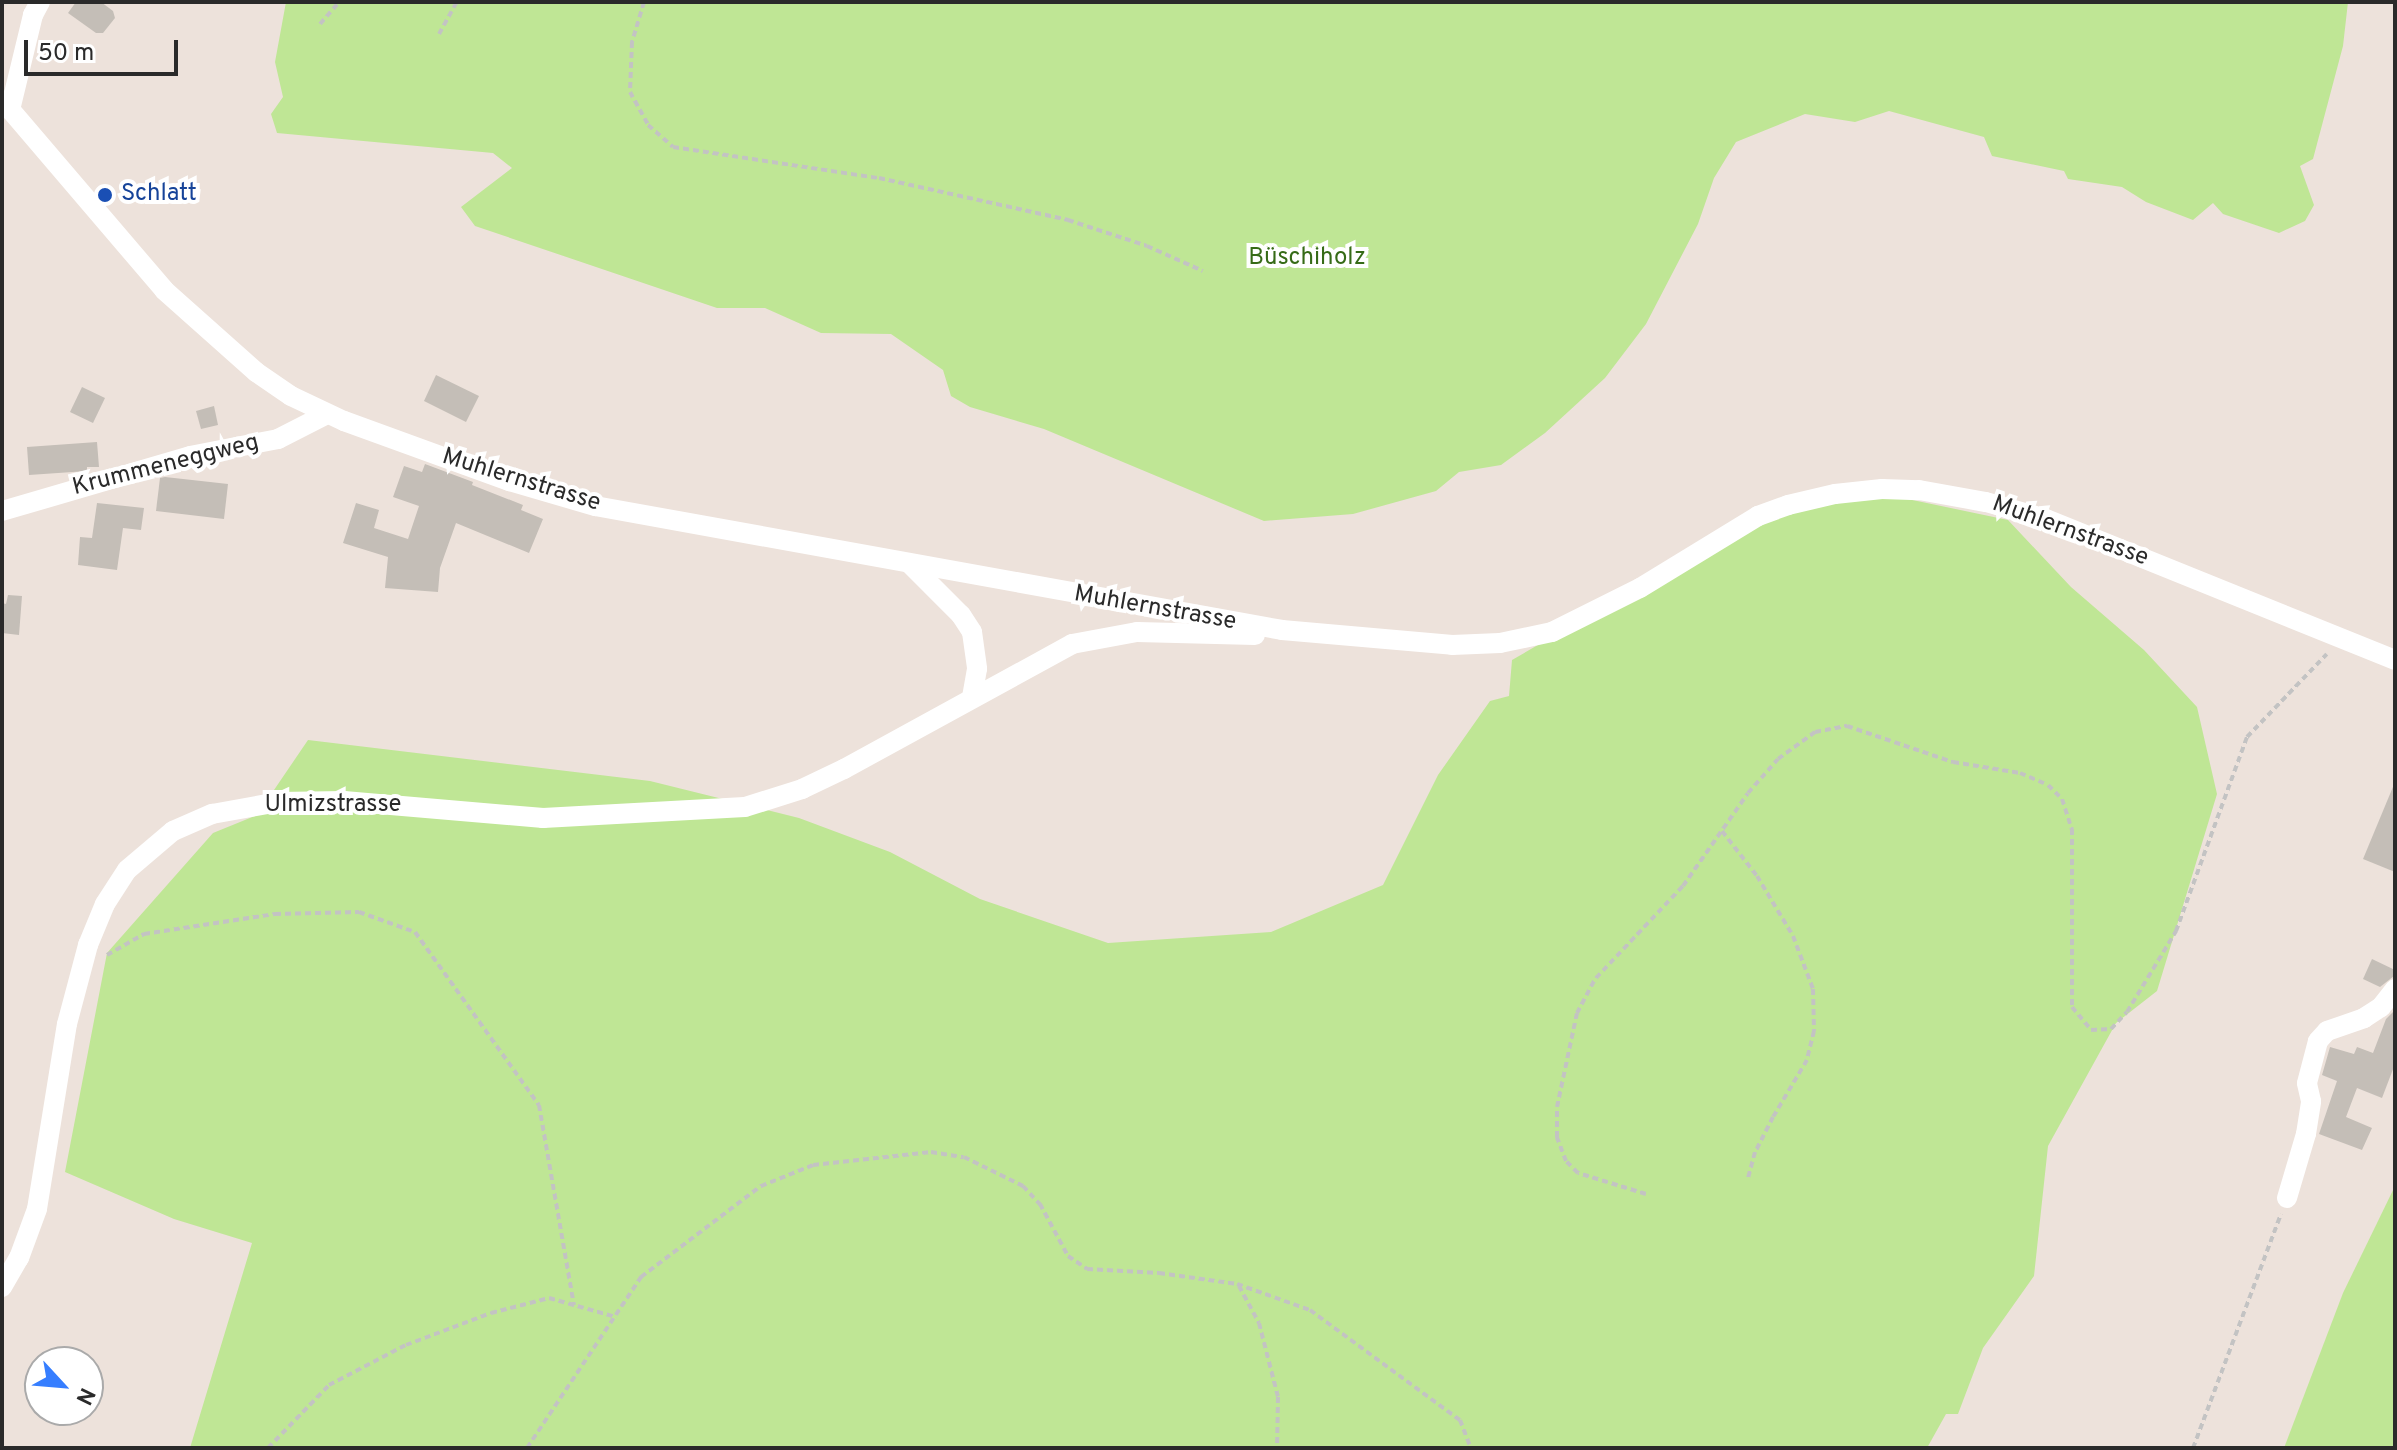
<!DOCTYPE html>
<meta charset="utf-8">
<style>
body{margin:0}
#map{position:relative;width:2397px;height:1450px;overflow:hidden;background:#ede2db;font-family:Overpass,sans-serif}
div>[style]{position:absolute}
.green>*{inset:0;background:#bfe695}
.building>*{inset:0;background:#c4beb7}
.path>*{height:4px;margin-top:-2px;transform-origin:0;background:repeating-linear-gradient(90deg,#c3c3c3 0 6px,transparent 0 10px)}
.minor>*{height:20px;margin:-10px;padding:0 10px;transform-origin:10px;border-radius:10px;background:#fff}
.dots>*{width:22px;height:22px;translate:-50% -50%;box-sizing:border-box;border:4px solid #fff;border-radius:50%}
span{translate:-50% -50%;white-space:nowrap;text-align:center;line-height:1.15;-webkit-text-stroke:8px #fff;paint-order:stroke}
.transit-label{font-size:24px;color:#164399}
.left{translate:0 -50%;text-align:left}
.park-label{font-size:24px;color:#366b17}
.street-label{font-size:24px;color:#2a2a2a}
.frame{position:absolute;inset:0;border:4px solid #2a2a2a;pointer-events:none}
.north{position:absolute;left:24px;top:1346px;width:80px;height:80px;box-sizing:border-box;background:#fff;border:2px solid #aaa;border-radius:50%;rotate:116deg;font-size:22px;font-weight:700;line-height:32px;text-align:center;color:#2a2a2a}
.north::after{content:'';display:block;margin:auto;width:28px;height:36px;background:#367eff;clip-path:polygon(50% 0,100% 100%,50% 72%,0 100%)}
.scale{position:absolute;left:24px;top:40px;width:154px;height:36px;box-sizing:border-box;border:4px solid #2a2a2a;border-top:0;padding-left:10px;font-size:24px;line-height:28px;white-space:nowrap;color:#2a2a2a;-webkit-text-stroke:6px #fff;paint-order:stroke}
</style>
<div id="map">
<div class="green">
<i style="clip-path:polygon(286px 2px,2348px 2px,2343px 46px,2313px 159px,2300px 166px,2314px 205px,2305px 221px,2279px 233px,2223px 214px,2213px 203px,2193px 220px,2146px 202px,2122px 187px,2068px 179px,2064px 171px,1992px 156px,1984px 137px,1889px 111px,1855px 122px,1805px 114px,1736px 142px,1714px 178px,1698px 224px,1646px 324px,1605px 378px,1545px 433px,1501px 465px,1459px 472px,1436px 491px,1353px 514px,1264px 521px,1044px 429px,970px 407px,951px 396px,943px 370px,891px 334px,821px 333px,765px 308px,717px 308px,475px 226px,461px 207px,512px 168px,493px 153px,277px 133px,271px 114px,283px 97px,275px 62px)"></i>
<i style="clip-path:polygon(1879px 493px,2008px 520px,2071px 587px,2144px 650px,2197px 707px,2217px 794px,2157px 991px,2116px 1023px,2048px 1146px,2034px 1276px,1983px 1348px,1958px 1414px,1946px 1414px,1927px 1448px,190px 1448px,252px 1243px,174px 1219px,65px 1172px,107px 953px,213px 833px,257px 815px,308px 740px,650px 781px,799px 818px,890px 852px,980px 899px,1108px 943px,1271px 932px,1383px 885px,1438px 775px,1490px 701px,1509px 696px,1512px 660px,1748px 524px)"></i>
<i style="clip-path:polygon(2395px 1186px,2395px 1448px,2284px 1448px,2343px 1293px)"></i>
</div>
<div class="building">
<i style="clip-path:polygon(76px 2px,101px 2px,113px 11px,115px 18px,103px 33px,96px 33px,68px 13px)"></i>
<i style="clip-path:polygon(436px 375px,479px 396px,466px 422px,424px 401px)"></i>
<i style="clip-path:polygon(82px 387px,105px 398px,93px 423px,70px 412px)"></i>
<i style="clip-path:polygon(214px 406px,218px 425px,201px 429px,196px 411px)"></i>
<i style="clip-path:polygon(97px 442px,99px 467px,87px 467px,87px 471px,29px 475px,27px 447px)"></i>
<i style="clip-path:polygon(425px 464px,473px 482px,472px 485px,523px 505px,521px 510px,543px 519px,529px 553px,456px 523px,440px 568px,438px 592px,385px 588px,388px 557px,343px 543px,356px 503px,379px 510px,374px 528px,408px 539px,419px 506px,393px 497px,404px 466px,422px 472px)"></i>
<i style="clip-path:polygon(165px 477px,228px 484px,224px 519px,156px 511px,160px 478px)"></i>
<i style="clip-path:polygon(97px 503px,144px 508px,141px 530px,123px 528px,117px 570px,78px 565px,80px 537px,92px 538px)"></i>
<i style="clip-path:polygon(8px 595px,22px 596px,19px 635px,2px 633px,2px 603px,6px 604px)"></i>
<i style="clip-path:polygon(2395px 782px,2395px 872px,2363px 859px)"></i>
<i style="clip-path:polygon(2372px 959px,2395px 970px,2394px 976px,2380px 987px,2363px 979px)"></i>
<i style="clip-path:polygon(2395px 1010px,2395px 1064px,2382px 1098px,2357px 1088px,2346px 1117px,2372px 1128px,2362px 1150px,2319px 1134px,2337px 1081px,2322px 1075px,2330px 1047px,2354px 1054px,2357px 1047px,2373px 1053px,2386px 1019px)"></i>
</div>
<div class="path">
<i style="left:644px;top:2px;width:42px;rotate:106.7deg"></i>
<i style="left:632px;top:42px;width:50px;rotate:92.3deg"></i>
<i style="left:630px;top:92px;width:38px;rotate:61deg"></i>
<i style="left:648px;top:125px;width:33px;rotate:41deg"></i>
<i style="left:673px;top:147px;width:208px;rotate:8.6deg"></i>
<i style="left:879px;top:178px;width:194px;rotate:12.5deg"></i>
<i style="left:1068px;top:220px;width:83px;rotate:18.2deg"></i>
<i style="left:1147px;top:246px;width:61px;rotate:24.1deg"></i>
<i style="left:320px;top:24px;width:29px;rotate:-49deg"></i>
<i style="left:439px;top:34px;width:37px;rotate:-61deg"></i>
<i style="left:1722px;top:831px;width:57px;rotate:52.1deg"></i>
<i style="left:1757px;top:876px;width:70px;rotate:59deg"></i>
<i style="left:1793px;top:936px;width:57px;rotate:69.3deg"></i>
<i style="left:1813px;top:989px;width:42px;rotate:88.6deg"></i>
<i style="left:1814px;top:1031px;width:30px;rotate:104deg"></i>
<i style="left:1807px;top:1060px;width:66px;rotate:120.8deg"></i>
<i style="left:1773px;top:1117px;width:39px;rotate:117deg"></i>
<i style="left:1755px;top:1152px;width:28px;rotate:105deg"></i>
<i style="left:107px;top:955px;width:43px;rotate:-29.6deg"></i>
<i style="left:144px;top:934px;width:133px;rotate:-8.7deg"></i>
<i style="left:275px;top:914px;width:84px;rotate:-1.4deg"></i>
<i style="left:359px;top:912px;width:59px;rotate:19.7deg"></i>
<i style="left:415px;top:932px;width:213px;rotate:54.4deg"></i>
<i style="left:539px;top:1105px;width:203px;rotate:80.1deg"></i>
<i style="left:1646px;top:1194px;width:71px;rotate:-162.8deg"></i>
<i style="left:1578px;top:1173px;width:17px;rotate:-135deg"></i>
<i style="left:1566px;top:1161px;width:26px;rotate:-111deg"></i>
<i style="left:1557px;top:1137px;width:30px;rotate:-90deg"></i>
<i style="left:1557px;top:1107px;width:96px;rotate:-78deg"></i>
<i style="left:1577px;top:1013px;width:40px;rotate:-62deg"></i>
<i style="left:1596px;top:978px;width:127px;rotate:-46.6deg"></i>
<i style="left:1683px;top:886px;width:113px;rotate:-55deg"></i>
<i style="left:1748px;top:793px;width:45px;rotate:-48.6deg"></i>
<i style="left:1778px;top:759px;width:46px;rotate:-36.1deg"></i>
<i style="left:1815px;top:732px;width:33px;rotate:-11deg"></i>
<i style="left:1847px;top:726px;width:112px;rotate:18.8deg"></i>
<i style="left:1953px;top:762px;width:68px;rotate:9.3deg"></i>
<i style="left:2020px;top:773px;width:30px;rotate:23deg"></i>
<i style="left:2048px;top:785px;width:20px;rotate:45deg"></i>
<i style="left:2062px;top:799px;width:32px;rotate:72deg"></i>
<i style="left:2072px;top:829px;width:178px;rotate:90deg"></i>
<i style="left:2072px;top:1007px;width:30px;rotate:50deg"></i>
<i style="left:2091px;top:1030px;width:20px;rotate:-3deg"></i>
<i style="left:2111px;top:1029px;width:23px;rotate:-47deg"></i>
<i style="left:2127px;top:1012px;width:95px;rotate:-58.8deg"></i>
<i style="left:2176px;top:931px;width:207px;rotate:-69.9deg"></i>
<i style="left:2247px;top:737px;width:115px;rotate:-46.1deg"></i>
<i style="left:1239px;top:1286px;width:42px;rotate:61.6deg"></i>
<i style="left:1259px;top:1323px;width:76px;rotate:75.6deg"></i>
<i style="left:1278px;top:1397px;width:51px;rotate:91.1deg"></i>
<i style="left:268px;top:1448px;width:88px;rotate:-45.9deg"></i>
<i style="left:329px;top:1385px;width:87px;rotate:-27.5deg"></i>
<i style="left:406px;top:1345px;width:91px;rotate:-20.6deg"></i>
<i style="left:491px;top:1313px;width:60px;rotate:-14.5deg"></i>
<i style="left:549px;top:1298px;width:70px;rotate:15.8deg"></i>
<i style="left:527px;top:1448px;width:206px;rotate:-56.3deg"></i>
<i style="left:641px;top:1277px;width:151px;rotate:-37.2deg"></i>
<i style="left:761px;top:1186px;width:56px;rotate:-22deg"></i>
<i style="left:813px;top:1165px;width:119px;rotate:-6.3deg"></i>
<i style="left:931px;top:1152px;width:33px;rotate:9deg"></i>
<i style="left:964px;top:1157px;width:66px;rotate:26.2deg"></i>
<i style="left:1023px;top:1186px;width:25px;rotate:47deg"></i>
<i style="left:1040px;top:1204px;width:59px;rotate:61.7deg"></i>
<i style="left:1068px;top:1256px;width:23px;rotate:34deg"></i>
<i style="left:1087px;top:1269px;width:72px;rotate:3.2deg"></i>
<i style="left:1159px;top:1273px;width:79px;rotate:8deg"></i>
<i style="left:1237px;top:1284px;width:77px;rotate:19.6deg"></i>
<i style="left:1310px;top:1310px;width:186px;rotate:36.3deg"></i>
<i style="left:1460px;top:1420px;width:30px;rotate:69deg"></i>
<i style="left:2193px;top:1448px;width:250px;rotate:-69.4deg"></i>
</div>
<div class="minor">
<i style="left:2px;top:100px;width:250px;rotate:49.5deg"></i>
<i style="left:164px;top:290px;width:123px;rotate:41.7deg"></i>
<i style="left:256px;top:372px;width:42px;rotate:34.4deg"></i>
<i style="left:291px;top:396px;width:59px;rotate:25.3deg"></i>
<i style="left:344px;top:421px;width:176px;rotate:20deg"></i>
<i style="left:509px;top:481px;width:90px;rotate:16.2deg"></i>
<i style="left:595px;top:506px;width:698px;rotate:10.23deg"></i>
<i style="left:1282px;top:630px;width:171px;rotate:5deg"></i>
<i style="left:1452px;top:645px;width:48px;rotate:-2.4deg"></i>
<i style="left:1500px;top:643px;width:53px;rotate:-11.9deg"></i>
<i style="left:1552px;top:632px;width:98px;rotate:-26.6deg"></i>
<i style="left:1640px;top:588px;width:138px;rotate:-31.4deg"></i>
<i style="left:1758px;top:516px;width:32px;rotate:-20deg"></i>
<i style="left:1788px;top:505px;width:48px;rotate:-13.2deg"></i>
<i style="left:1835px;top:494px;width:47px;rotate:-6.1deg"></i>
<i style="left:1882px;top:489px;width:37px;rotate:2deg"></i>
<i style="left:1919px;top:490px;width:68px;rotate:10.2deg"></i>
<i style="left:1986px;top:502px;width:62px;rotate:15.8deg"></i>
<i style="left:2046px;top:519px;width:376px;rotate:22deg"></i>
<i style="left:10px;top:110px;width:98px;rotate:-76.4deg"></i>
<i style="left:33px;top:15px;width:15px;rotate:-62deg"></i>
<i style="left:2px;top:511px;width:196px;rotate:-16.3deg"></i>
<i style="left:190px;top:456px;width:90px;rotate:-10.9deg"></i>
<i style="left:278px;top:439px;width:55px;rotate:-27deg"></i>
<i style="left:911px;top:565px;width:71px;rotate:45deg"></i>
<i style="left:961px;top:615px;width:20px;rotate:57deg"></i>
<i style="left:972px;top:632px;width:37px;rotate:82deg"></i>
<i style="left:977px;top:669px;width:29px;rotate:100deg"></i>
<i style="left:2287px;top:1198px;width:67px;rotate:-73.5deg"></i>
<i style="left:2306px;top:1134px;width:33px;rotate:-81deg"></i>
<i style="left:2311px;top:1101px;width:18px;rotate:-103deg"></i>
<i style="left:2307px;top:1083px;width:43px;rotate:-75.3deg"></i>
<i style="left:2318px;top:1041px;width:13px;rotate:-48deg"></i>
<i style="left:2327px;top:1031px;width:39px;rotate:-19deg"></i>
<i style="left:2364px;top:1018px;width:20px;rotate:-33deg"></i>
<i style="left:2381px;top:1007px;width:23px;rotate:-52deg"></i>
<i style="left:2px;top:1287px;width:34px;rotate:-60deg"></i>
<i style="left:19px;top:1258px;width:52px;rotate:-69.8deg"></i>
<i style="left:37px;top:1209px;width:187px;rotate:-80.8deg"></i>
<i style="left:67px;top:1024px;width:82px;rotate:-75.1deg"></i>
<i style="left:88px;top:945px;width:44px;rotate:-67.5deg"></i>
<i style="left:105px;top:904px;width:40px;rotate:-57.1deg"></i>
<i style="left:127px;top:870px;width:60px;rotate:-40.3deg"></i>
<i style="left:173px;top:831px;width:43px;rotate:-23.6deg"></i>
<i style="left:212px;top:814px;width:68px;rotate:-10.2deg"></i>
<i style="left:279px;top:802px;width:65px;rotate:-0.9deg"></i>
<i style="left:344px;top:801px;width:200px;rotate:4.9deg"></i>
<i style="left:543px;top:818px;width:202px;rotate:-3.1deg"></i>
<i style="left:745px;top:807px;width:60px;rotate:-17.5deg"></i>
<i style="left:802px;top:789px;width:47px;rotate:-25.5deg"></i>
<i style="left:844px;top:769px;width:260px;rotate:-28.7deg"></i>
<i style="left:1072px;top:644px;width:66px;rotate:-10.5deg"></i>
<i style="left:1137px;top:632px;width:118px;rotate:1.5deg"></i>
</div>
<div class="dots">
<i style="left:105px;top:195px;background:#1a4fb4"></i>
</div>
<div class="transit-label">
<span class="left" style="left:121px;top:195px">Schlatt</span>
</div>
<div class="park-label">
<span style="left:1307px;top:259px">Büschiholz</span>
</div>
<div class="street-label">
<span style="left:166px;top:466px;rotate:-14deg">Krummeneggweg</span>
<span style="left:521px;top:481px;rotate:17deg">Muhlernstrasse</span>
<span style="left:2070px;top:532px;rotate:20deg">Muhlernstrasse</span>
<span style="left:1155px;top:609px;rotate:10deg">Muhlernstrasse</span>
<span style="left:333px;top:806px">Ulmizstrasse</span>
</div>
<div class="frame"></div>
<div class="north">N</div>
<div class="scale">50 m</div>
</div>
